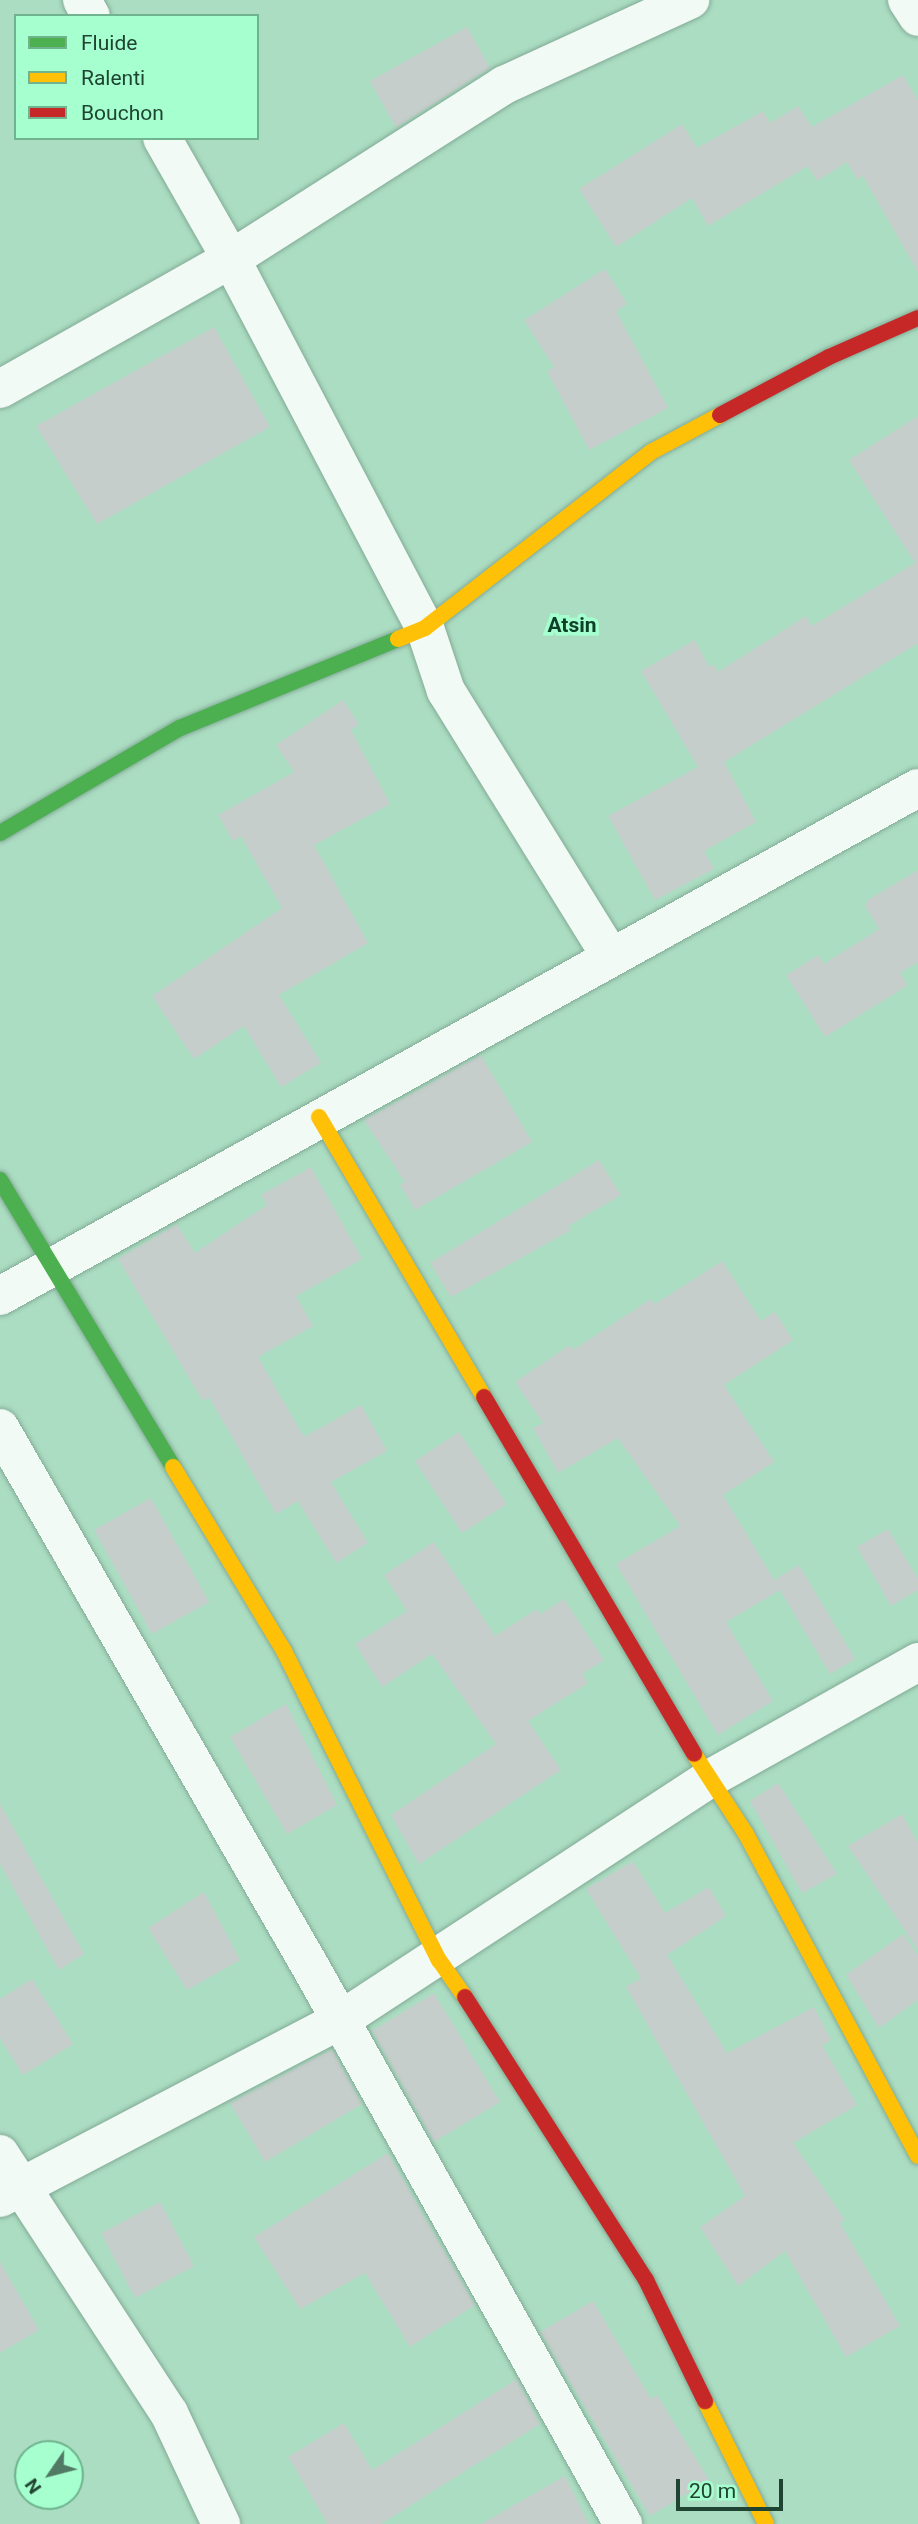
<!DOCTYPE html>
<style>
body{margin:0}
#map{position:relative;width:918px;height:2524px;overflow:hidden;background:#abddc2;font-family:Roboto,sans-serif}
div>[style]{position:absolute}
.building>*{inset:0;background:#c5cecb}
.roads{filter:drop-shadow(0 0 2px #82aa95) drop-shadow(0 0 2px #82aa95)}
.street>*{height:38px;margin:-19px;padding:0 19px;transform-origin:19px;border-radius:19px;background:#f2faf6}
.fast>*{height:16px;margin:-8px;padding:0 8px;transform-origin:8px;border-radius:8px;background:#4caf50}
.slow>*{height:16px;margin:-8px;padding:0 8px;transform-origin:8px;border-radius:8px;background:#ffc107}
.jam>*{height:16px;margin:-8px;padding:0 8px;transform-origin:8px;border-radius:8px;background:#c62828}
span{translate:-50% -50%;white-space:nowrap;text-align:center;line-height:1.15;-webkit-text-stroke:7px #a5ffce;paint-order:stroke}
.neighbourhood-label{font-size:21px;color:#0d3f29;font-weight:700}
.legend{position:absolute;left:14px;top:14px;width:245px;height:126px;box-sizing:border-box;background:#a5ffce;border:2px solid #6fb48f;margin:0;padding:9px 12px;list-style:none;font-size:21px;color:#1f4431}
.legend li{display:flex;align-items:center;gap:14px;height:35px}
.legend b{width:35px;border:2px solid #6fb48f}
.north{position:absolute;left:14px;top:2440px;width:70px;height:70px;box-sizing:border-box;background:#a5ffce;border:2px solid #6fb48f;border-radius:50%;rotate:235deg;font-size:19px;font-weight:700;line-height:28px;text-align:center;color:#1f4431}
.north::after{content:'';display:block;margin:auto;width:24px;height:32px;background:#507a64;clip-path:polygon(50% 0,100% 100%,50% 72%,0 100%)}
.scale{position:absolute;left:676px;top:2479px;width:107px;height:32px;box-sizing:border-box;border:4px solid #1f4431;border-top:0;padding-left:9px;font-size:21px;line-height:24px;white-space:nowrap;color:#1f4431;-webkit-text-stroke:5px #a5ffce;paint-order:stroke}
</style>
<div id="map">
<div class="building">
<i style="clip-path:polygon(467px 27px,490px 68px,396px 128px,370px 81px)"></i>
<i style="clip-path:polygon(903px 75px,918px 101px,918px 272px,863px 176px,857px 179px,847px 162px,817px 181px,808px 166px,708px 226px,692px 198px,616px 247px,579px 189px,682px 124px,697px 148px,763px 111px,770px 123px,798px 106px,812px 127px)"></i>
<i style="clip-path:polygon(605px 269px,627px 304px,616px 311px,668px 408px,589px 450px,547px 371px,554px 367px,524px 320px)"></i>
<i style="clip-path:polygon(214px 327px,270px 427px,97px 524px,36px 426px)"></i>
<i style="clip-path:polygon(918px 416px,918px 643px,724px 762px,756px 822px,704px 851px,714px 869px,655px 900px,608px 816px,698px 767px,641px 671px,695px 640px,709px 667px,714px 664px,718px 672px,806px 616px,812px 626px,915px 563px,849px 460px)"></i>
<i style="clip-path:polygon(343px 700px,359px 724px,351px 730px,390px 804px,314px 845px,368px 943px,279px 995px,321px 1063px,281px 1087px,244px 1026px,194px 1059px,152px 996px,282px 908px,241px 836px,233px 841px,218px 815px,294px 772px,276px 745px)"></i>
<i style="clip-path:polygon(918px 870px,918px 962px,900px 973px,908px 985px,825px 1037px,786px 975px,818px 955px,824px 964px,879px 929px,865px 906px,868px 900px)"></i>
<i style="clip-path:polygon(481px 1055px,532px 1142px,415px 1210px,400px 1185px,405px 1182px,364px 1120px)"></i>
<i style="clip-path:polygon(599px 1160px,621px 1195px,568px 1226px,571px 1230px,451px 1297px,430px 1263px)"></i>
<i style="clip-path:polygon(311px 1167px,362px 1259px,296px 1296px,313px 1326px,258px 1357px,304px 1437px,361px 1405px,387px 1451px,331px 1482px,368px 1543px,336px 1563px,298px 1501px,276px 1514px,209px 1397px,203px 1401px,118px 1259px,177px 1224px,195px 1253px,267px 1205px,261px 1195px)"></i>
<i style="clip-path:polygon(722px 1261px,761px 1321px,775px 1312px,793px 1340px,724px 1385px,774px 1462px,723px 1495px,780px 1590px,726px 1622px,773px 1701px,718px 1735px,616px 1564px,680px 1526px,618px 1438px,558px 1473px,533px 1428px,543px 1423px,515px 1382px,570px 1345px,573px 1350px,651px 1299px,655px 1304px)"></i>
<i style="clip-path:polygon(459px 1432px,507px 1504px,462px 1533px,415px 1461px)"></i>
<i style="clip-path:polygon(151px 1498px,209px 1602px,152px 1634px,94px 1530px)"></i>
<i style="clip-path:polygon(888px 1529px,918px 1579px,918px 1590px,891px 1606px,857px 1547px)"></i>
<i style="clip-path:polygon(434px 1542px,495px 1636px,537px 1609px,540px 1614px,564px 1599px,604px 1660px,582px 1674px,588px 1683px,528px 1721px,561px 1770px,419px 1864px,391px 1815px,496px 1744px,432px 1654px,382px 1687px,355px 1644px,407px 1611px,384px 1575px)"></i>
<i style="clip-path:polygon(799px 1565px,855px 1659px,830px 1674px,774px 1580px)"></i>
<i style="clip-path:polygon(286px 1704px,337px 1805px,287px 1834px,230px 1737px)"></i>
<i style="clip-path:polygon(778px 1783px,837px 1874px,802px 1893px,750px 1801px)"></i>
<i style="clip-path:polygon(0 1804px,84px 1954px,59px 1970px,0 1864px)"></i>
<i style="clip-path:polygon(902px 1814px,918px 1843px,918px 1950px,848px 1846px)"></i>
<i style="clip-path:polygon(633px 1861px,665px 1913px,709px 1887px,726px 1916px,667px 1955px,727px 2053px,814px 2007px,831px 2040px,822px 2045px,857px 2105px,793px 2143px,845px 2220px,840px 2223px,900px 2326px,846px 2357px,785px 2251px,738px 2286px,700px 2227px,745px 2196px,626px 1987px,641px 1978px,586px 1889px)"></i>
<i style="clip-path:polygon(204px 1892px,240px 1960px,187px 1990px,148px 1928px)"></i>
<i style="clip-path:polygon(903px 1934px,918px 1955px,918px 2000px,879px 2028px,846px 1975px)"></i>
<i style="clip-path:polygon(32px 1979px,73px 2044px,23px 2075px,0 2038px,0 1999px)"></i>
<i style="clip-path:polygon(434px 1993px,500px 2102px,434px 2142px,372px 2031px)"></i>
<i style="clip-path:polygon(332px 2049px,362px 2104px,265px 2162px,230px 2103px)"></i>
<i style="clip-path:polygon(388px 2153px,475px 2305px,410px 2347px,365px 2273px,300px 2309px,254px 2237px)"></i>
<i style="clip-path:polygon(160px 2202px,194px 2266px,135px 2298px,101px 2233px)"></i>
<i style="clip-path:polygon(0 2262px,39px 2330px,0 2353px)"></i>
<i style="clip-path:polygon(593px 2301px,651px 2399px,657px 2395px,709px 2480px,650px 2516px,540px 2332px)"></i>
<i style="clip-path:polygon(517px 2379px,540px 2424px,381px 2524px,328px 2524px,288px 2457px,344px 2423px,372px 2470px)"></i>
<i style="clip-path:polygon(565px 2476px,589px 2524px,481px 2524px)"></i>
</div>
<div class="roads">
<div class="street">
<i style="left:82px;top:0;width:18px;rotate:61deg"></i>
<i style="left:907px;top:0;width:20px;rotate:57deg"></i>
<i style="left:162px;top:138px;width:139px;rotate:60.3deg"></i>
<i style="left:231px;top:259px;width:417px;rotate:62.3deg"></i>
<i style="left:425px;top:628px;width:66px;rotate:71.6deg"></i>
<i style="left:446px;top:691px;width:313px;rotate:58.2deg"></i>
<i style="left:0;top:389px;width:265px;rotate:-29.4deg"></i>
<i style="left:231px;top:259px;width:324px;rotate:-32.5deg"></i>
<i style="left:504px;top:85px;width:205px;rotate:-24.6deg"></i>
<i style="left:0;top:1296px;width:1049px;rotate:-28.96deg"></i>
<i style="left:0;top:1428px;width:621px;rotate:60.05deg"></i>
<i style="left:310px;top:1966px;width:640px;rotate:60.71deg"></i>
<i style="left:0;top:2154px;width:309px;rotate:56.9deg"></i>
<i style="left:169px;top:2413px;width:123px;rotate:64.9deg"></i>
<i style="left:0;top:2198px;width:382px;rotate:-27.6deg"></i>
<i style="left:339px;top:2021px;width:442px;rotate:-33.2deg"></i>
<i style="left:709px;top:1779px;width:240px;rotate:-29.2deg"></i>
</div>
<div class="fast">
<i style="left:0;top:833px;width:208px;rotate:-30.3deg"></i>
<i style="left:180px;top:728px;width:235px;rotate:-22.2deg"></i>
<i style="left:0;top:1180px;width:335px;rotate:58.9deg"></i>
</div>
<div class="slow">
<i style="left:398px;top:639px;width:29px;rotate:-22deg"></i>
<i style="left:425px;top:628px;width:286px;rotate:-37.9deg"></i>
<i style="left:651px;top:452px;width:78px;rotate:-28.2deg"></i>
<i style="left:319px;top:1117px;width:325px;rotate:59.5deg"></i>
<i style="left:173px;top:1467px;width:215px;rotate:58.9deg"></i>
<i style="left:284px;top:1651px;width:346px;rotate:63.4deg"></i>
<i style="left:439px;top:1960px;width:45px;rotate:54.9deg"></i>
<i style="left:694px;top:1754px;width:95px;rotate:57deg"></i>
<i style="left:746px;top:1834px;width:365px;rotate:61.9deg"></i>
<i style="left:705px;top:2401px;width:137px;rotate:63.6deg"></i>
</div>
<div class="jam">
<i style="left:720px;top:415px;width:123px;rotate:-28deg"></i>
<i style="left:829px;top:357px;width:97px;rotate:-23.7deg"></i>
<i style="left:484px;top:1397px;width:414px;rotate:59.5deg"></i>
<i style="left:465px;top:1997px;width:336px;rotate:57.4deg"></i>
<i style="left:646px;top:2280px;width:135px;rotate:64deg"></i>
</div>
</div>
<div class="neighbourhood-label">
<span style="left:572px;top:625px">Atsin</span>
</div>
<ul class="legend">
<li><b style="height:9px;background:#4caf50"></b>Fluide</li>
<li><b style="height:9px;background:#ffc107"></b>Ralenti</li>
<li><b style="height:9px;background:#c62828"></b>Bouchon</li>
</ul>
<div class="north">N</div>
<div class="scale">20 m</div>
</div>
